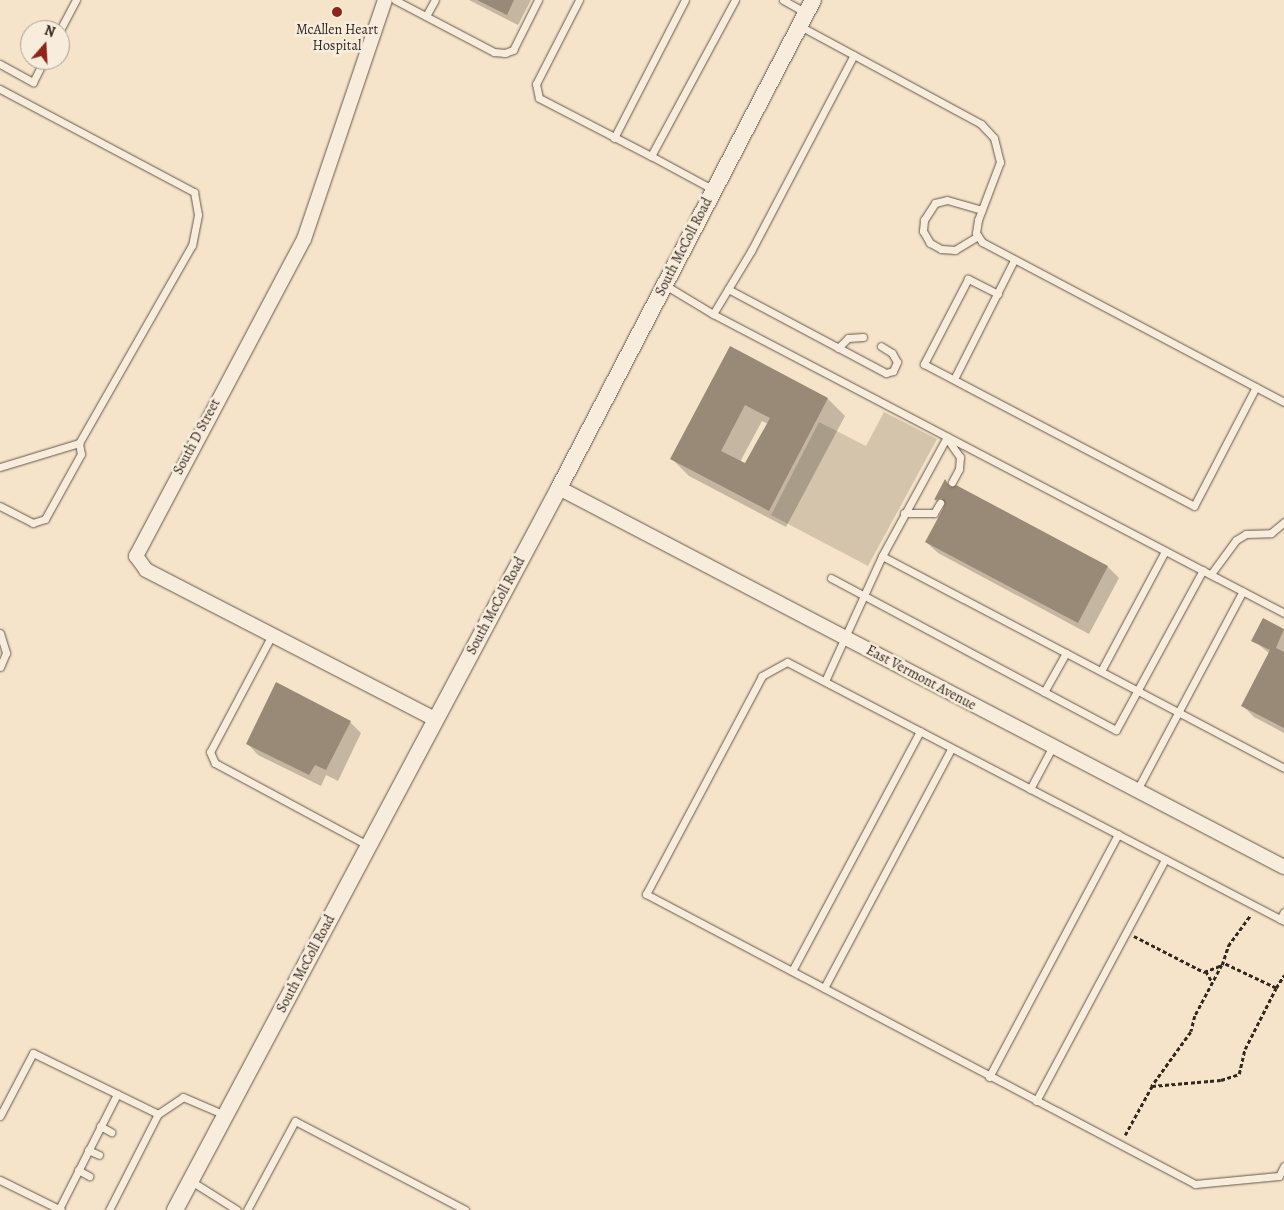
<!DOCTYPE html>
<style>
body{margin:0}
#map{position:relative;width:1284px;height:1210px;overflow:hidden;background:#f5e4c9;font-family:Alegreya,serif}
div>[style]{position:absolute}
.green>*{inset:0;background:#d4c4ac}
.shadow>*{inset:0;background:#0003}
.building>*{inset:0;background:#988a77}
.path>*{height:2.5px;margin-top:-1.25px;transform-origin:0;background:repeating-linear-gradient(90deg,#33281f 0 4px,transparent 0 6.5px)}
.roads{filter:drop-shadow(0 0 1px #64574a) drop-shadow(0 0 1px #64574a)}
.service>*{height:7px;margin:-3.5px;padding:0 3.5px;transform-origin:3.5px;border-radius:3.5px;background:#f8eddc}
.minor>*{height:14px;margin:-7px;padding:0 7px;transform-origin:7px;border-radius:7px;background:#f8eddc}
.tertiary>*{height:16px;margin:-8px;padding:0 8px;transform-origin:8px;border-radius:8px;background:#f8eddc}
.dots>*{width:14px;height:14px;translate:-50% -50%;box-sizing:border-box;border:2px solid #f8eddc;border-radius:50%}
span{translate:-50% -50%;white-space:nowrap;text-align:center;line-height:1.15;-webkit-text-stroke:5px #f8eddc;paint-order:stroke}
.poi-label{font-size:14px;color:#33281f}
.street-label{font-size:14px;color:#33281f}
.north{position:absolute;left:20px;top:20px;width:50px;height:50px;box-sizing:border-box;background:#f8eddc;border:1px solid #a99e90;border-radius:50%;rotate:19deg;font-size:14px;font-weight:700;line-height:20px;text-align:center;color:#33281f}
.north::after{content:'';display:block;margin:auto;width:18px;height:22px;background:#8f2418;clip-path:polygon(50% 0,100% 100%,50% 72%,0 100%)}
</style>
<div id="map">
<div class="green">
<i style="clip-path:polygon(884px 412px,937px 439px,868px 566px,771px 515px,819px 422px,866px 446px)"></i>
</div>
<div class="shadow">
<i style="clip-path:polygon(469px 0,531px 0,518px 25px)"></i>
<i style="clip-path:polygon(evenodd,731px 348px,828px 399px,845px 416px,786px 527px,689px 476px,672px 459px,731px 348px,762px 421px,768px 424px,746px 465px,740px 462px,762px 421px)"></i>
<i style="clip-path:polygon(945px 481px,952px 488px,956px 486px,1108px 567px,1119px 578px,1089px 634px,938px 553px,926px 542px,944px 508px,935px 500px)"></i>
<i style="clip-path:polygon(1263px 620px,1284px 630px,1284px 733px,1254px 717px,1243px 706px,1270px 654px,1253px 640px)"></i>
<i style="clip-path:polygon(350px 722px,361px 733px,338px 781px,326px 775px,321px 786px,258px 755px,247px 743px)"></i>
</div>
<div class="building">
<i style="clip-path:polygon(477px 0,514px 0,507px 15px)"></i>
<i style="clip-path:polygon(evenodd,730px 346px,828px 398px,769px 511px,670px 459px,730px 346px,745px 405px,770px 418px,745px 463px,721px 451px,745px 405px)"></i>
<i style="clip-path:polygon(945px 479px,950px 487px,956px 485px,1108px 566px,1078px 623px,925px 542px,945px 505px,942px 498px,934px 500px)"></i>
<i style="clip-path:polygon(1263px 618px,1284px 629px,1276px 648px,1284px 652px,1284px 728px,1241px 706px,1270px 650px,1251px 641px)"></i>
<i style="clip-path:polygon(276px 682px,351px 721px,326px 770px,315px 765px,309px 775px,246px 744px)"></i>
</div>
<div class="path">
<i style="left:1134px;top:936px;width:79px;rotate:27.2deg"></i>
<i style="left:1204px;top:972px;width:19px;rotate:-21deg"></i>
<i style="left:1222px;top:965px;width:20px;rotate:-72deg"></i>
<i style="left:1228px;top:946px;width:39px;rotate:-54deg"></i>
<i style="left:1222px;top:965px;width:58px;rotate:117.9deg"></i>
<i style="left:1195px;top:1016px;width:16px;rotate:104deg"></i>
<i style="left:1191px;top:1032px;width:67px;rotate:125.8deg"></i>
<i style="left:1152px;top:1086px;width:69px;rotate:-5deg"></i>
<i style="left:1221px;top:1080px;width:19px;rotate:-18deg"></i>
<i style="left:1239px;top:1074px;width:26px;rotate:-77deg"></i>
<i style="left:1245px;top:1049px;width:68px;rotate:-63.1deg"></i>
<i style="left:1276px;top:988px;width:59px;rotate:-154.7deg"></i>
<i style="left:1206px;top:971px;width:13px;rotate:61deg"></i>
<i style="left:1276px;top:988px;width:15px;rotate:-58deg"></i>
<i style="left:1125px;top:1135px;width:56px;rotate:-61.1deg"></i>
</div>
<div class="roads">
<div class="service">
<i style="left:395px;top:0;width:112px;rotate:27.7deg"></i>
<i style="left:494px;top:52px;width:11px;rotate:5deg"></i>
<i style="left:505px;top:53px;width:9px;rotate:-21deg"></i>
<i style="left:513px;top:50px;width:56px;rotate:-63.4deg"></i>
<i style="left:579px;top:0;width:94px;rotate:117.1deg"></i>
<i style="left:536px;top:84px;width:14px;rotate:78deg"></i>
<i style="left:539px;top:98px;width:126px;rotate:27.4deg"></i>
<i style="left:783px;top:0;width:26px;rotate:29deg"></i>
<i style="left:426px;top:16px;width:18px;rotate:-61deg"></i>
<i style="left:800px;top:26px;width:206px;rotate:28.4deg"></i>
<i style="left:981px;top:124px;width:19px;rotate:47deg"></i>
<i style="left:994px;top:138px;width:25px;rotate:76deg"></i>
<i style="left:1000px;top:162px;width:62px;rotate:110.8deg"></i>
<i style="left:978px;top:220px;width:13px;rotate:99deg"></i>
<i style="left:976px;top:233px;width:11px;rotate:56deg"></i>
<i style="left:982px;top:242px;width:342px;rotate:27.9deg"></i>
<i style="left:60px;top:30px;width:34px;rotate:-62deg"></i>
<i style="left:0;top:64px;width:38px;rotate:29deg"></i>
<i style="left:33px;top:82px;width:25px;rotate:-63deg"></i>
<i style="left:0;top:89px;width:220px;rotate:28deg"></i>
<i style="left:194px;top:192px;width:23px;rotate:80deg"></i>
<i style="left:198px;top:215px;width:31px;rotate:101deg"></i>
<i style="left:192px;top:245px;width:228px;rotate:119.7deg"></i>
<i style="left:79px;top:443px;width:11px;rotate:80deg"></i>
<i style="left:81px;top:454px;width:74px;rotate:119deg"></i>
<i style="left:45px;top:519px;width:13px;rotate:162deg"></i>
<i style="left:33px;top:523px;width:37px;rotate:-153deg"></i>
<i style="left:614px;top:138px;width:155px;rotate:-62.8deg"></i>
<i style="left:714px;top:190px;width:72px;rotate:-151.6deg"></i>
<i style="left:651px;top:156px;width:177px;rotate:-61.7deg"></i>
<i style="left:978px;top:236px;width:27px;rotate:149deg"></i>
<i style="left:955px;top:250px;width:14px;rotate:-176deg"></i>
<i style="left:941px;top:249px;width:13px;rotate:-151deg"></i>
<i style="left:930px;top:243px;width:14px;rotate:-120deg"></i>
<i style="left:923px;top:231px;width:11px;rotate:-85deg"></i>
<i style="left:924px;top:220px;width:20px;rotate:-57deg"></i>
<i style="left:935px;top:203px;width:12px;rotate:-14deg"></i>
<i style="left:947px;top:200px;width:36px;rotate:16deg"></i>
<i style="left:665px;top:285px;width:56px;rotate:31.1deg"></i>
<i style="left:713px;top:314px;width:645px;rotate:27.64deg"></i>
<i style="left:728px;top:289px;width:179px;rotate:28deg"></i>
<i style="left:886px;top:373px;width:7px;rotate:-16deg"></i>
<i style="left:893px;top:371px;width:10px;rotate:-66deg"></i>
<i style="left:897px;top:362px;width:10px;rotate:-119deg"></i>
<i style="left:892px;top:353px;width:13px;rotate:-148deg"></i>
<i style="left:998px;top:294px;width:34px;rotate:-153deg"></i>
<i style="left:968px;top:279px;width:96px;rotate:117.4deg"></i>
<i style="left:924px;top:364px;width:305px;rotate:27.7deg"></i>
<i style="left:1194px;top:506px;width:134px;rotate:-62.5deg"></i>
<i style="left:713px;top:314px;width:74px;rotate:-58.9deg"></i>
<i style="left:751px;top:251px;width:221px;rotate:-62.3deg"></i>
<i style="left:838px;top:348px;width:14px;rotate:-45deg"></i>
<i style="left:848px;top:338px;width:15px;rotate:-4deg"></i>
<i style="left:954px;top:379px;width:133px;rotate:-63.2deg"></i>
<i style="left:948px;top:440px;width:21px;rotate:55deg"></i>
<i style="left:960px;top:457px;width:12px;rotate:95deg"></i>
<i style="left:959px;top:469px;width:15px;rotate:118deg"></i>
<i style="left:0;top:467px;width:83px;rotate:-16.9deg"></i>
<i style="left:904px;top:513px;width:30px"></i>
<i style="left:934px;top:513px;width:12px;rotate:-59deg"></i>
<i style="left:882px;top:556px;width:454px;rotate:27.8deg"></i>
<i style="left:1211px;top:574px;width:42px;rotate:-53.7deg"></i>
<i style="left:1236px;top:540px;width:12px;rotate:-31deg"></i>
<i style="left:1246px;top:534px;width:25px;rotate:-2deg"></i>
<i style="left:1271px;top:533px;width:17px;rotate:-40deg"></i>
<i style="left:831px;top:578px;width:323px;rotate:28.1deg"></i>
<i style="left:1116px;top:730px;width:182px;rotate:-61.5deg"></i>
<i style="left:0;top:633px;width:21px;rotate:73deg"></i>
<i style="left:6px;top:653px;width:15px;rotate:113deg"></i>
<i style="left:272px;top:635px;width:132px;rotate:117.9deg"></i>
<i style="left:210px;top:752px;width:12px;rotate:66deg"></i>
<i style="left:215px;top:763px;width:175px;rotate:28.3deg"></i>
<i style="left:1101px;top:671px;width:136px;rotate:-61.9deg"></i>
<i style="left:825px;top:681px;width:137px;rotate:-65.5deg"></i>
<i style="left:882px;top:556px;width:136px;rotate:-61.4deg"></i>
<i style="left:1044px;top:692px;width:45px;rotate:-60.6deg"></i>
<i style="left:1030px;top:789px;width:49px;rotate:-61.9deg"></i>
<i style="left:1137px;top:790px;width:225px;rotate:-62deg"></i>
<i style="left:1280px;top:919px;width:8px;rotate:-60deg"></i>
<i style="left:1284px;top:921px;width:560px;rotate:-152.47deg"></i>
<i style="left:787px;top:662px;width:29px;rotate:151deg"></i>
<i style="left:762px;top:676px;width:247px;rotate:118deg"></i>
<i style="left:646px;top:894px;width:621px;rotate:27.84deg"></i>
<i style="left:1195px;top:1184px;width:84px;rotate:-5.4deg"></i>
<i style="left:1279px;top:1176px;width:11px;rotate:-63deg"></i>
<i style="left:792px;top:971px;width:272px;rotate:-61.9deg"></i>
<i style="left:824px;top:988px;width:271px;rotate:-62deg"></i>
<i style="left:989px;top:1077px;width:275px;rotate:-62deg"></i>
<i style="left:1036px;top:1101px;width:274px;rotate:-61.9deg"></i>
<i style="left:0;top:1116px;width:71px;rotate:-62.4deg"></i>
<i style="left:33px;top:1053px;width:139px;rotate:26deg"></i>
<i style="left:100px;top:1126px;width:13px;rotate:29deg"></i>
<i style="left:88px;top:1150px;width:12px;rotate:24deg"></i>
<i style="left:78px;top:1170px;width:13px;rotate:29deg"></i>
<i style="left:0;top:1180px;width:68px;rotate:26.2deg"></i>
<i style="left:191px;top:1181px;width:54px;rotate:32.2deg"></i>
<i style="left:59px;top:1209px;width:129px;rotate:-63.2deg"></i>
<i style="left:109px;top:1210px;width:108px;rotate:-63deg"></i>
<i style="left:158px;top:1114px;width:30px;rotate:-34deg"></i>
<i style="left:183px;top:1097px;width:46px;rotate:23.2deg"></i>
<i style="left:247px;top:1210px;width:101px;rotate:-61.7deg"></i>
<i style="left:295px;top:1121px;width:192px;rotate:27.6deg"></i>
</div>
<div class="minor">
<i style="left:385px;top:0;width:252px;rotate:108.7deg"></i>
<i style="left:304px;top:239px;width:359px;rotate:117.9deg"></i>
<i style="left:136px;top:556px;width:17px;rotate:54deg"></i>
<i style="left:146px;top:570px;width:326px;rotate:27.3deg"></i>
<i style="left:559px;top:488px;width:818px;rotate:27.6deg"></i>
</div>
<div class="tertiary">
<i style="left:175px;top:1210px;width:818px;rotate:-61.99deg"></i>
<i style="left:559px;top:488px;width:550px;rotate:-62.5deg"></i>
</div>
</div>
<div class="dots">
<i style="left:337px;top:12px;background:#8f2418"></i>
</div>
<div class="poi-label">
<span style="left:337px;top:38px">McAllen Heart<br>Hospital</span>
</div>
<div class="street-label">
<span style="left:684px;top:247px;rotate:-63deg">South McColl Road</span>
<span style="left:197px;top:437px;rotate:-62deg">South D Street</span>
<span style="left:496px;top:606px;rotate:-62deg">South McColl Road</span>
<span style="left:921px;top:678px;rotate:28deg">East Vermont Avenue</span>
<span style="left:306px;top:964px;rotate:-62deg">South McColl Road</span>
</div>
<div class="north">N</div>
</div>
